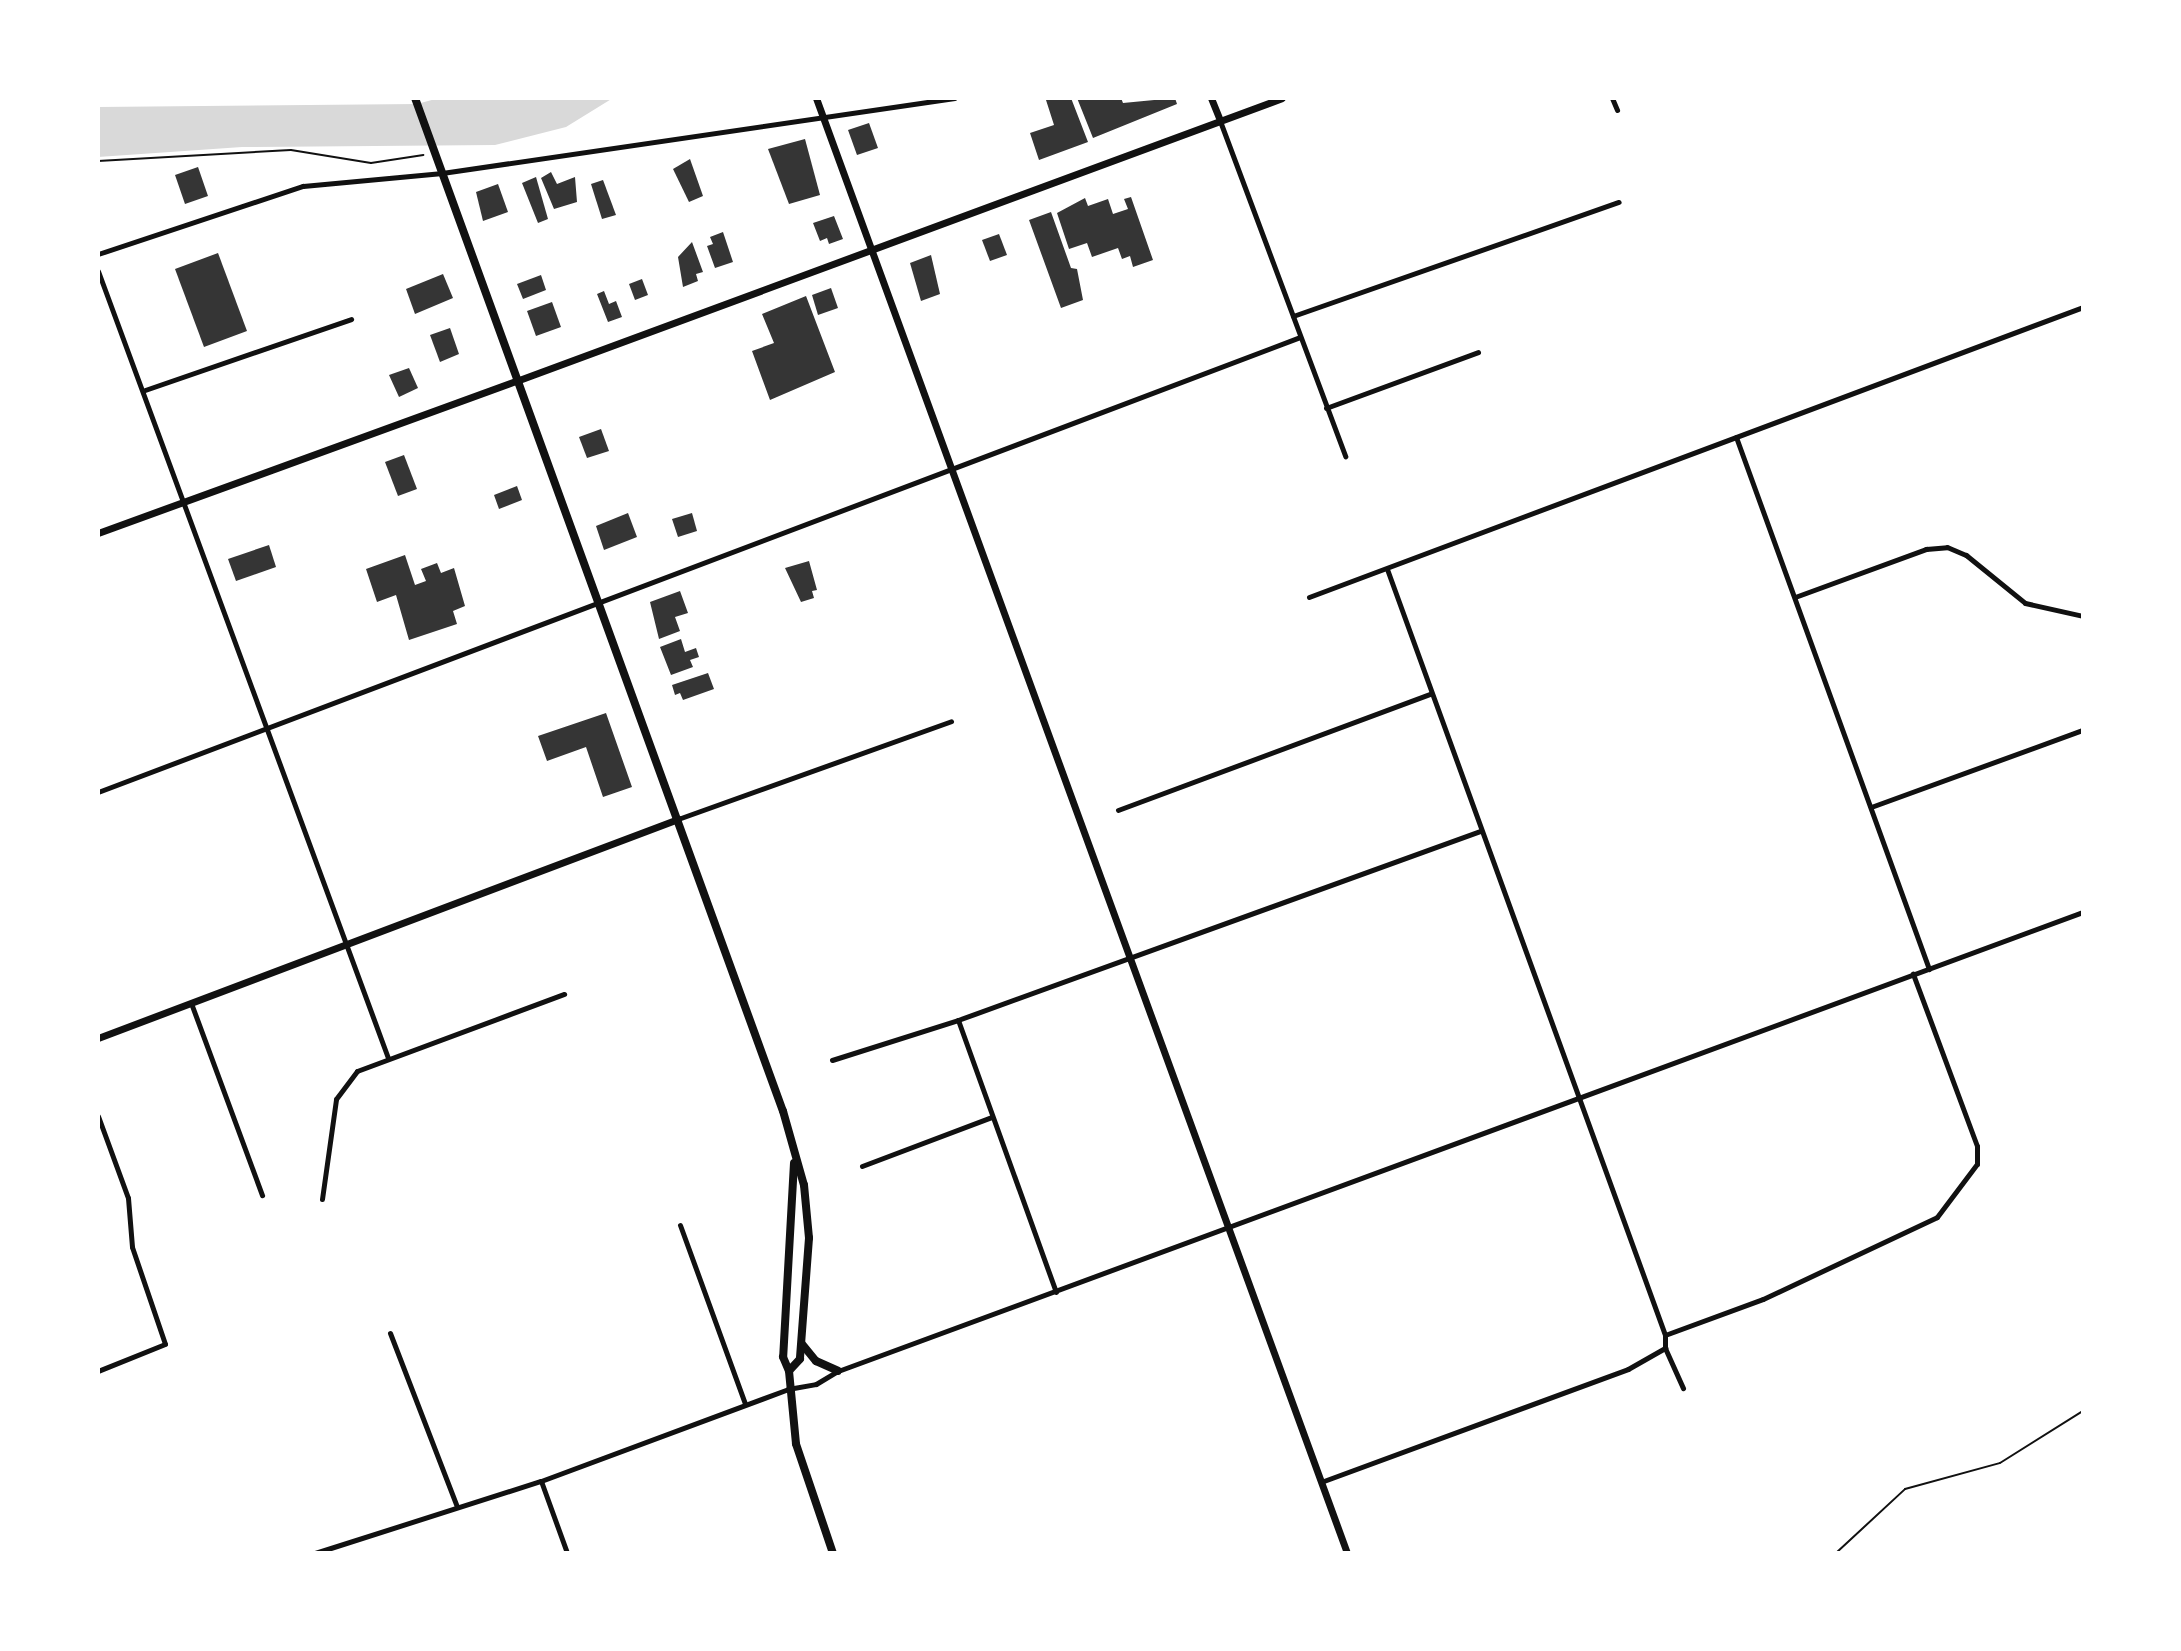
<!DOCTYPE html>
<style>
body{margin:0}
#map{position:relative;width:2181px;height:1651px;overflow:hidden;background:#fff;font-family:Cabin,sans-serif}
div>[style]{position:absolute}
.water>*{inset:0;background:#d9d9d9}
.building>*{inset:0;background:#353535}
.path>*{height:2px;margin:-1px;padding:0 1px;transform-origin:1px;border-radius:1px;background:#111}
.minor>*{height:5px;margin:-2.5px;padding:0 2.5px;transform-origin:2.5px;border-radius:2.5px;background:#111}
.tertiary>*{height:7px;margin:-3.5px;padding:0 3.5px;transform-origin:3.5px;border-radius:3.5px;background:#111}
.secondary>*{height:7px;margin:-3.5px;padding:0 3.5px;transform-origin:3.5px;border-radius:3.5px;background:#111}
.primary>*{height:8px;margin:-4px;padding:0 4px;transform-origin:4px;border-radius:4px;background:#111}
span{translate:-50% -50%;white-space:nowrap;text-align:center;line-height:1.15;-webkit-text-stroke:8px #fff;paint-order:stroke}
.frame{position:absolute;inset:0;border:100px solid #fff;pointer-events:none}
</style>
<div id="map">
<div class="water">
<i style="clip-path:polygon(439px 98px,613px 98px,566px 127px,495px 145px,242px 147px,98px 157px,98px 107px,417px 104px)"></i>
</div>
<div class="building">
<i style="clip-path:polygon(1071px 98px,1088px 142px,1039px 160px,1030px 133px,1054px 125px,1046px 100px)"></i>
<i style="clip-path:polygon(1077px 98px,1121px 98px,1123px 103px,1175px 98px,1177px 104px,1093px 138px)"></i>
<i style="clip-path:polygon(869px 123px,878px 148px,857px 155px,848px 130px)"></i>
<i style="clip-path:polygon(805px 139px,820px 195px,789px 204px,768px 149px)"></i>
<i style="clip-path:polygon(690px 159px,703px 196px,689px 202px,673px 169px)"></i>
<i style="clip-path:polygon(198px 167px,208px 196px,185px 204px,175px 175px)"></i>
<i style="clip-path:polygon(551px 172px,557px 184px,575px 177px,577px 202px,554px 209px,541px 178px)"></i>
<i style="clip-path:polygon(536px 177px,548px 219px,538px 223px,522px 183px)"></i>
<i style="clip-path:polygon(603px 180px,616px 215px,602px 219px,591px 184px)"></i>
<i style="clip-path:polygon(498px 184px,508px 212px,483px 221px,476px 192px)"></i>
<i style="clip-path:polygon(1131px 197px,1153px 260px,1133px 267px,1130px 256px,1122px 259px,1118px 248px,1092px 257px,1087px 243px,1069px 249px,1057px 213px,1085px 198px,1088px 206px,1108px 199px,1113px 214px,1128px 209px,1124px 199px)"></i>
<i style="clip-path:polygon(1051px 212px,1071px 268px,1077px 269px,1083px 300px,1061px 308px,1029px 220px)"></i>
<i style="clip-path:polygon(834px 216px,843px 239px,829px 244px,827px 238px,820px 241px,813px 223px)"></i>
<i style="clip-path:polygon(723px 232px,733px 262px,715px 268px,707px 246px,713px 244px,710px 237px)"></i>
<i style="clip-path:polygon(999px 234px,1007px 255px,990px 261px,982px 240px)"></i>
<i style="clip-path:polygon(692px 242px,703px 272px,696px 274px,698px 281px,683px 287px,678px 257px)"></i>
<i style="clip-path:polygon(218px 253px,247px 331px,204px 347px,175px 269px)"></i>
<i style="clip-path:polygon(931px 255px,940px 294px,921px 301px,910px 263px)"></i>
<i style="clip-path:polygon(443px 274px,453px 298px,415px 314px,406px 289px)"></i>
<i style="clip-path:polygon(541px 275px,546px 290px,523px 299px,517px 284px)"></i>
<i style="clip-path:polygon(642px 279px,648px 295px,635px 300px,629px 284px)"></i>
<i style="clip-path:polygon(831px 288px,838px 308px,818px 315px,812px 295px)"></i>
<i style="clip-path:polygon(604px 291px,609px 304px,616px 301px,622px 317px,608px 322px,597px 294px)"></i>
<i style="clip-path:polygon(806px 296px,835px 372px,770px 400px,752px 351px,774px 343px,762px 314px)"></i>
<i style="clip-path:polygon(552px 302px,561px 327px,536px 336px,527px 311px)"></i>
<i style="clip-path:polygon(450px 328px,459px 354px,440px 362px,430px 335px)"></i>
<i style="clip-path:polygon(409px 368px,418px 388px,399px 397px,389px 375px)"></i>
<i style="clip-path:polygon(601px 429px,609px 451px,587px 458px,579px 437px)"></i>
<i style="clip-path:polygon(404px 455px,417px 489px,398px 496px,385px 462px)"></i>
<i style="clip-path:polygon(517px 486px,522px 500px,499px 509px,494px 495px)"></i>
<i style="clip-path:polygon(628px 513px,637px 537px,604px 550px,596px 526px)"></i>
<i style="clip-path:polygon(692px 513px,697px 531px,678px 537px,672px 519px)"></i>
<i style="clip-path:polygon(269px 545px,276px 567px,236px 581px,228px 559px)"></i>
<i style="clip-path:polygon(405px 555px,415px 585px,426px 581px,421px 569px,437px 563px,441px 573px,454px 568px,465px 606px,453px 611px,457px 624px,409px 640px,396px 595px,377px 602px,366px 569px)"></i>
<i style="clip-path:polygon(809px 561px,817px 590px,812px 591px,814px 598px,801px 602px,785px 568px)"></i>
<i style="clip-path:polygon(680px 591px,688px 613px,675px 617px,680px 631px,659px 639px,650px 602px)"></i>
<i style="clip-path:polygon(681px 639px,685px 652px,696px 648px,699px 657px,690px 660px,693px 667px,671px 675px,660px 647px)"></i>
<i style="clip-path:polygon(708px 673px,714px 689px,683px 700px,680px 693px,675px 695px,672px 685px)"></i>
<i style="clip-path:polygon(606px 713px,632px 787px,603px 797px,586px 747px,547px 761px,538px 736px)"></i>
</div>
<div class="path">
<i style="left:98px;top:161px;width:193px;rotate:-3.3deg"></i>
<i style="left:291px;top:150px;width:81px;rotate:9.2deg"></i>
<i style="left:371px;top:163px;width:53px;rotate:-8.7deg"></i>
<i style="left:1836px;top:1553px;width:94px;rotate:-42.8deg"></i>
<i style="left:1905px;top:1489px;width:98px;rotate:-15.3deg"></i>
<i style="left:2000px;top:1463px;width:98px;rotate:-32.1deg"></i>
</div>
<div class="minor">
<i style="left:1612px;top:98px;width:13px;rotate:67deg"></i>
<i style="left:1220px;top:121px;width:358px;rotate:69.5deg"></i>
<i style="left:98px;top:254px;width:216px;rotate:-18.4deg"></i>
<i style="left:303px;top:186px;width:140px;rotate:-5.3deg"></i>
<i style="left:442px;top:173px;width:518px;rotate:-8.32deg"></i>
<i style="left:98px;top:271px;width:839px;rotate:69.77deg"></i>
<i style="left:1293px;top:316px;width:345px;rotate:-19.3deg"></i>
<i style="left:145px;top:390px;width:218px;rotate:-19deg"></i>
<i style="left:1326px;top:408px;width:162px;rotate:-20.2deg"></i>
<i style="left:1736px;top:437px;width:566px;rotate:70.06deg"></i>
<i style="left:1387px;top:569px;width:815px;rotate:70.05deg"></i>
<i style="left:1665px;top:1335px;width:13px;rotate:90deg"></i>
<i style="left:1665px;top:1348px;width:44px;rotate:65.8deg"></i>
<i style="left:1309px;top:597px;width:827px;rotate:-20.54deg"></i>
<i style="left:1795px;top:597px;width:140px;rotate:-20.1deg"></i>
<i style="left:1926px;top:549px;width:21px;rotate:-5deg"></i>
<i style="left:1947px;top:547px;width:21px;rotate:23deg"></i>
<i style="left:1966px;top:555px;width:76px;rotate:39.1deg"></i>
<i style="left:2025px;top:603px;width:59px;rotate:12.6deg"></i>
<i style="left:98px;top:792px;width:1285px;rotate:-20.73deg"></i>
<i style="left:1871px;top:807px;width:226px;rotate:-20deg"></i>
<i style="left:1118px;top:810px;width:333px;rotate:-20.4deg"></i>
<i style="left:678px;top:819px;width:290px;rotate:-19.7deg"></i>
<i style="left:191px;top:1003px;width:205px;rotate:69.7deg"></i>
<i style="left:958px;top:1020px;width:289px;rotate:70.2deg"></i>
<i style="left:832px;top:1060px;width:132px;rotate:-17.6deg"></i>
<i style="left:958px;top:1020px;width:555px;rotate:-19.9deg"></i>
<i style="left:98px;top:1116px;width:87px;rotate:69.9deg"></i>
<i style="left:128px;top:1198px;width:49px;rotate:85.3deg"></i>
<i style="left:132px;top:1247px;width:102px;rotate:71.2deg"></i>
<i style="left:165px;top:1344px;width:72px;rotate:158.1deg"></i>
<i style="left:862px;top:1166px;width:139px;rotate:-20.7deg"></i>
<i style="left:322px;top:1199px;width:101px;rotate:-82deg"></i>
<i style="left:336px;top:1099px;width:35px;rotate:-53deg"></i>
<i style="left:357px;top:1071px;width:221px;rotate:-20.4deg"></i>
<i style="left:680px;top:1225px;width:190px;rotate:70deg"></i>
<i style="left:390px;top:1333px;width:186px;rotate:68.9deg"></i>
<i style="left:1665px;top:1335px;width:104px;rotate:-20.2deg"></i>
<i style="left:1763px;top:1299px;width:192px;rotate:-25.2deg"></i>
<i style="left:1937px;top:1217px;width:66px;rotate:-53deg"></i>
<i style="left:1977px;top:1164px;width:18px;rotate:-90deg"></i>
<i style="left:1977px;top:1146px;width:184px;rotate:-110.4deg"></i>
<i style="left:541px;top:1481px;width:77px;rotate:70.1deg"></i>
<i style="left:1321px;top:1482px;width:327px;rotate:-20.2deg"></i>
<i style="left:1628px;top:1369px;width:43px;rotate:-29.6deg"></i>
<i style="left:315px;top:1553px;width:237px;rotate:-17.7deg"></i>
<i style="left:541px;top:1481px;width:264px;rotate:-20.4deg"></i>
<i style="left:788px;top:1389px;width:28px;rotate:-10deg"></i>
<i style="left:816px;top:1384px;width:26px;rotate:-31deg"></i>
<i style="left:838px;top:1371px;width:1327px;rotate:-20.24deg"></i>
</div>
<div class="tertiary">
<i style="left:816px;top:98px;width:1549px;rotate:69.95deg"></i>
<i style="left:1211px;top:98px;width:24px;rotate:68deg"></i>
<i style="left:519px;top:380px;width:813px;rotate:-20.28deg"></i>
<i style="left:98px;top:1038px;width:620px;rotate:-20.69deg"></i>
</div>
<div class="secondary">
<i style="left:98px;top:533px;width:448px;rotate:-20deg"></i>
</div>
<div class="primary">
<i style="left:415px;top:98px;width:1078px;rotate:70.04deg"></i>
<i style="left:783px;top:1111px;width:77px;rotate:74.2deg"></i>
<i style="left:804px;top:1185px;width:53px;rotate:84.6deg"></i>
<i style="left:809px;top:1238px;width:121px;rotate:94.3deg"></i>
<i style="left:800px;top:1359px;width:16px;rotate:133deg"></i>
<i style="left:794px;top:1163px;width:194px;rotate:93.2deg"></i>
<i style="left:783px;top:1357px;width:15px;rotate:67deg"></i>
<i style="left:789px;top:1371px;width:73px;rotate:84.5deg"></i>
<i style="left:796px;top:1444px;width:115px;rotate:71.3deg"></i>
<i style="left:802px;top:1344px;width:22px;rotate:51deg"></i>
<i style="left:816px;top:1361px;width:24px;rotate:24deg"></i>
</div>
<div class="frame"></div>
</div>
